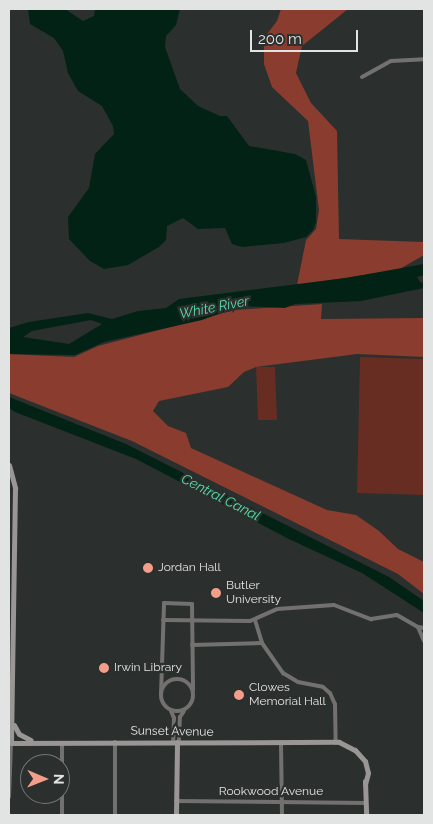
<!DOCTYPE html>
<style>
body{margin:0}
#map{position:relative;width:433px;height:824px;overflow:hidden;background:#2b2f2d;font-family:Raleway,sans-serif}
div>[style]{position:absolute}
.green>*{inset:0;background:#672d22}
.forest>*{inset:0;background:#8a3d2e}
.water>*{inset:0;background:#032216}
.street>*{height:4px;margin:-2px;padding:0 2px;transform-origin:2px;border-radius:2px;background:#737170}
.street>.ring{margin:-2px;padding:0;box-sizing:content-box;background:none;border:4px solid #737170;border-radius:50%}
.secondary>*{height:5px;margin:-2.5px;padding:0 2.5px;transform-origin:2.5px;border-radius:2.5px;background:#999695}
.dots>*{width:14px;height:14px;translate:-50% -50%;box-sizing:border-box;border:2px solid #2b2f2d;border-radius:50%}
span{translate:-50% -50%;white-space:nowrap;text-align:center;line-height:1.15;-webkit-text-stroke:4.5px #2b2f2d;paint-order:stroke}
.poi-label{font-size:12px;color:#e2e4e3}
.left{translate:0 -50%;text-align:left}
.street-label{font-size:12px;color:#e2e4e3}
.water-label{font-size:14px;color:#57ddaa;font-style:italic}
.frame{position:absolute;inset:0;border:10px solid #e2e4e3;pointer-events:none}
.north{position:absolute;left:20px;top:754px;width:50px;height:50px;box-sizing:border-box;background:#2b2f2d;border:1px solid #747776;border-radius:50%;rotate:91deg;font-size:14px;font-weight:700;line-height:20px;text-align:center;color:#e2e4e3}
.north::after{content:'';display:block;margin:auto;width:18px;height:22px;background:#f49d8b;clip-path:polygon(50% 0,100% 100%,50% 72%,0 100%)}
.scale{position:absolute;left:250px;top:30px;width:108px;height:22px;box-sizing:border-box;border:2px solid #e2e4e3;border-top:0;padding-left:6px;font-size:15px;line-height:18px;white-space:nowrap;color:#e2e4e3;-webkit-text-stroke:4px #2b2f2d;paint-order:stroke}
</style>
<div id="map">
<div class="green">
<i style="clip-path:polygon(360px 357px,424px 359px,424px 495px,357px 493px)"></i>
<i style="clip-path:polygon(256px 367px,275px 367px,277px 420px,258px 420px)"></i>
</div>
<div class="forest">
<i style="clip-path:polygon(281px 9px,348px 9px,302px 46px,296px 73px,311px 103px,337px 131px,339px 239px,424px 242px,424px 255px,398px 270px,297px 285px,306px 240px,316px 229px,319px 210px,308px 121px,272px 87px,264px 64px,264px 38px,277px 21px)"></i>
<i style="clip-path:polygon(322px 304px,321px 319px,424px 318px,424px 357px,357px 354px,256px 367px,244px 372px,228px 387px,159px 401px,153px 411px,168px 426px,186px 433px,191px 448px,327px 510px,356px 515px,379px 531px,398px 549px,424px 562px,424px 594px,398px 574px,132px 441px,9px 393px,9px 354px,74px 357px,98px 346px,235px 310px)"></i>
</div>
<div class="water">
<i style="clip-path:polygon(28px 9px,65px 9px,83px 21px,94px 16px,95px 9px,180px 9px,176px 25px,166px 36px,165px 47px,180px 89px,198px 106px,220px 116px,227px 116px,249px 146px,295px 154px,306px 160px,316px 197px,316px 222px,313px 230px,306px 237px,284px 243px,242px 247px,232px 244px,225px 228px,198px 229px,183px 218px,167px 226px,166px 240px,159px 247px,128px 265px,104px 269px,90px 261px,69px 239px,68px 217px,89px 188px,95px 154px,114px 134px,113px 126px,102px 106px,78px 91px,68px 73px,63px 51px,54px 38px,30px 24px)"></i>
<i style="clip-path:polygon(evenodd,424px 264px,424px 275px,417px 277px,420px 282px,424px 283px,424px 288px,361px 301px,295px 304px,285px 308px,240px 306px,202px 320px,104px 342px,75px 355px,9px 354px,9px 328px,29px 322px,88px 313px,112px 319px,138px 311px,166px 308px,179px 299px,346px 278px,424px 264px,91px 320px,102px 324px,69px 344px,23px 337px,32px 331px,91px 320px)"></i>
<i style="clip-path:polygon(9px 397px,126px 444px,389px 577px,424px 601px,424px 613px,362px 573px,289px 539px,136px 459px,15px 412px,9px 408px)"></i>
</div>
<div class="street">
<i style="left:362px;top:77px;width:33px;rotate:-29deg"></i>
<i style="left:391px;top:61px;width:33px;rotate:-3deg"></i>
<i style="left:163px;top:620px;width:87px;rotate:0.7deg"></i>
<i style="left:250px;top:621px;width:30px;rotate:-24deg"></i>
<i style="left:277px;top:609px;width:57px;rotate:-4deg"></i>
<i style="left:334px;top:605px;width:40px;rotate:21deg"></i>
<i style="left:371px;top:619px;width:26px;rotate:-9deg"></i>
<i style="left:397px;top:615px;width:24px;rotate:30deg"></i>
<i style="left:255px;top:620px;width:24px;rotate:73deg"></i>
<i style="left:262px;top:643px;width:37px;rotate:55deg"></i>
<i style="left:283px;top:673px;width:17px;rotate:31deg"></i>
<i style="left:298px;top:682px;width:25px;rotate:11deg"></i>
<i style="left:323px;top:687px;width:9px;rotate:41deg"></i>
<i style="left:330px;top:693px;width:12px;rotate:66deg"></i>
<i style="left:335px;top:704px;width:39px;rotate:89deg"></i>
<i style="left:424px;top:628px;width:6px;rotate:-171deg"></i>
<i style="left:418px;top:627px;width:15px;rotate:67deg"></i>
<i style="left:192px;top:645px;width:70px;rotate:-1.6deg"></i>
<i class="ring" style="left:161px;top:679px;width:28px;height:28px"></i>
<i style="left:161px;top:695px;width:92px;rotate:-88.1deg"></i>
<i style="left:164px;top:603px;width:28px;rotate:2deg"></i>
<i style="left:192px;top:604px;width:86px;rotate:89.3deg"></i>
<i style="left:171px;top:711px;width:8px;rotate:67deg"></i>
<i style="left:174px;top:718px;width:24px;rotate:92deg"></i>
<i style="left:179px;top:742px;width:25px;rotate:-88deg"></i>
<i style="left:180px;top:717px;width:7px;rotate:-56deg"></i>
<i style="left:281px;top:744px;width:71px;rotate:89.2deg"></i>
<i style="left:9px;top:797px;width:54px;rotate:-87.9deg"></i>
<i style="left:176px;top:801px;width:190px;rotate:0.6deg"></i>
<i style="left:62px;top:815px;width:72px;rotate:-90deg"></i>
<i style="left:115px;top:815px;width:73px;rotate:-90deg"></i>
</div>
<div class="secondary">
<i style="left:9px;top:465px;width:24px;rotate:75deg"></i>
<i style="left:15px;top:488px;width:255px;rotate:90.9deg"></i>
<i style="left:11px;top:743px;width:328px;rotate:-0.2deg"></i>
<i style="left:339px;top:742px;width:18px;rotate:27deg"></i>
<i style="left:355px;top:750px;width:15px;rotate:48deg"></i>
<i style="left:365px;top:761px;width:12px;rotate:76deg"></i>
<i style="left:368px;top:773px;width:11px;rotate:105deg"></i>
<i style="left:14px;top:725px;width:10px;rotate:61deg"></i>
<i style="left:19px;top:734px;width:13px;rotate:27deg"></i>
<i style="left:365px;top:781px;width:34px;rotate:88deg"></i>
<i style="left:176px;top:815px;width:73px;rotate:-89.2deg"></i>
</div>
<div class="dots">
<i style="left:148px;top:568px;background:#f49d8b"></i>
<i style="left:216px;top:593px;background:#f49d8b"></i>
<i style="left:104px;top:668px;background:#f49d8b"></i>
<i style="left:239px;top:695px;background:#f49d8b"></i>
</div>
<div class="poi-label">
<span class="left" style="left:158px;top:568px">Jordan Hall</span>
<span class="left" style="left:226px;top:593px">Butler<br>University</span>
<span class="left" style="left:114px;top:668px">Irwin Library</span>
<span class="left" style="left:249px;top:695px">Clowes<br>Memorial Hall</span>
</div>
<div class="street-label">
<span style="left:172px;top:732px;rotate:1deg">Sunset Avenue</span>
<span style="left:271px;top:792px">Rookwood Avenue</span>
</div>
<div class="water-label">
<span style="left:214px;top:307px;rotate:-11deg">White River</span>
<span style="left:221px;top:497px;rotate:27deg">Central Canal</span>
</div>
<div class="frame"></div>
<div class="north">N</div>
<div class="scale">200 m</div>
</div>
